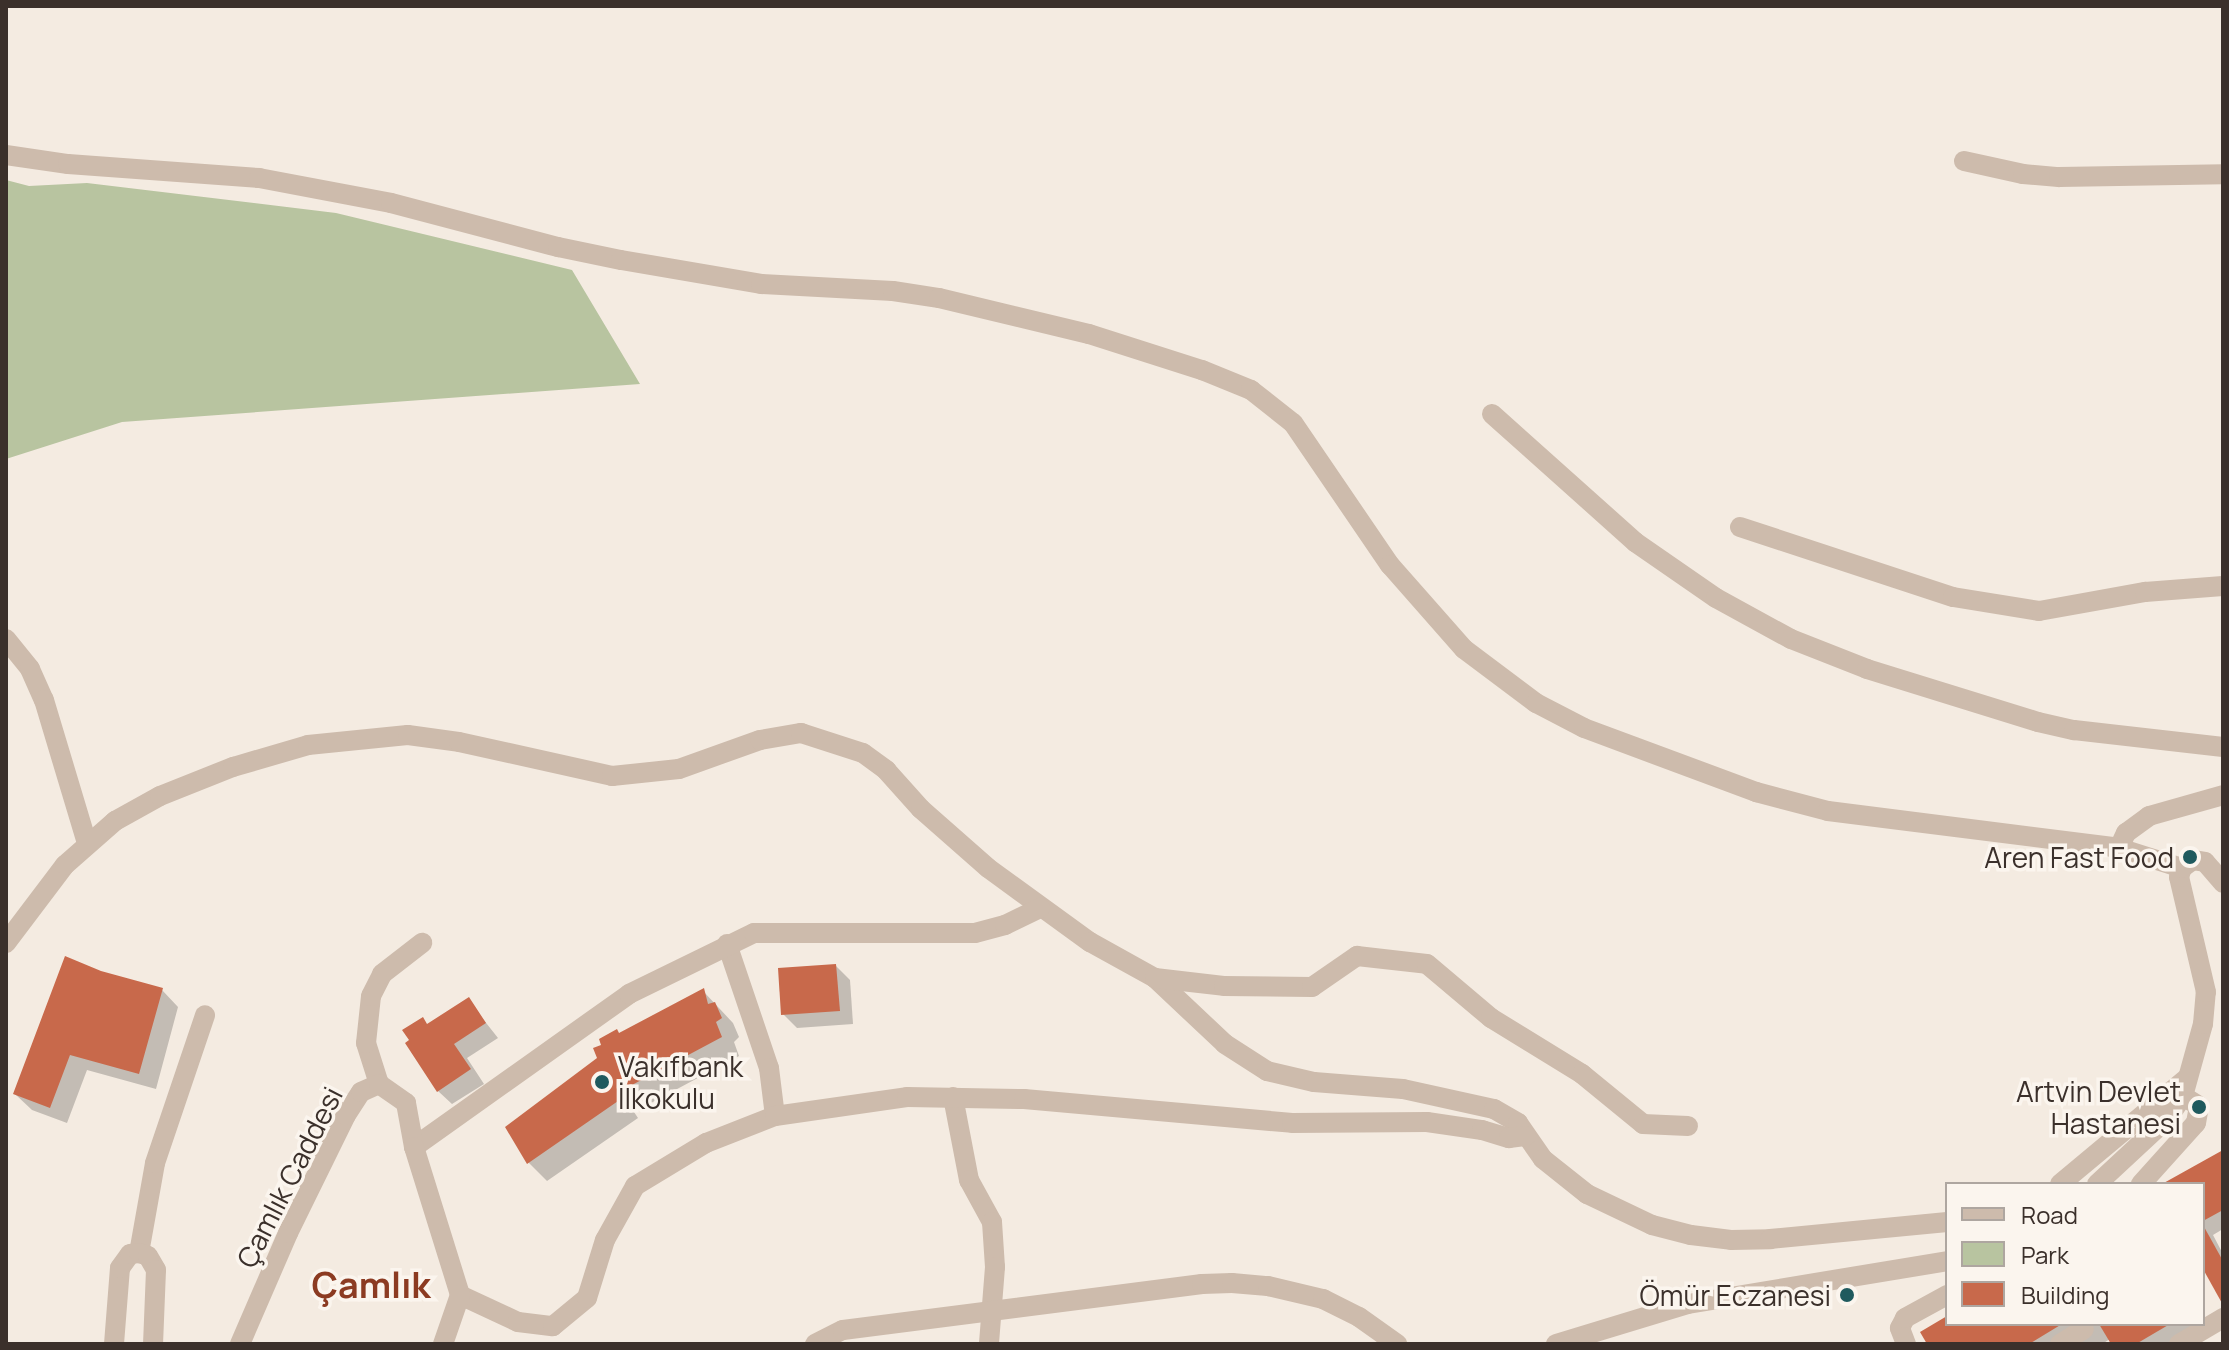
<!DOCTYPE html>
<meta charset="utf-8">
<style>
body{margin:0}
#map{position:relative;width:2229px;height:1350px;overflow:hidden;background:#f4ebe1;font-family:Manrope,sans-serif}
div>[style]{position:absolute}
.green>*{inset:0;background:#b8c4a0}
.shadow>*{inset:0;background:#0003}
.building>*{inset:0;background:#c8694b}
.minor>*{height:20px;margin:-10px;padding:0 10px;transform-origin:10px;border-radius:10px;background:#cdbbac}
.dots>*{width:22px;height:22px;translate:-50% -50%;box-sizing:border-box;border:4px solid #fbf5ee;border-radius:50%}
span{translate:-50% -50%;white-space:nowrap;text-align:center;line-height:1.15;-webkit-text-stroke:7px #fbf5ee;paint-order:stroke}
.poi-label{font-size:28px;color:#3b302b}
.right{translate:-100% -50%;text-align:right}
.left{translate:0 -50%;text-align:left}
.street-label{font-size:28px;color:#3b302b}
.district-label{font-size:36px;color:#8c3b22;font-weight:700}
.frame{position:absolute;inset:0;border:8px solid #3b302b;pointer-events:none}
.legend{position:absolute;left:1945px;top:1182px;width:260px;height:144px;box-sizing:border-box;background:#fbf5ee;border:2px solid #aea6a0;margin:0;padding:10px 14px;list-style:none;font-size:24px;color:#3b302b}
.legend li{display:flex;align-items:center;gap:16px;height:40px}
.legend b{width:40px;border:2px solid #aea6a0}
</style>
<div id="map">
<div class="green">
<i style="clip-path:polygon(6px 180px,29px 186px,87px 183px,336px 213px,572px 270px,640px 384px,122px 422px,6px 459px)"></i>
</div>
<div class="shadow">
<i style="clip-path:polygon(836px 966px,850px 980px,853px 1024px,797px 1028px,783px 1014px)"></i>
<i style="clip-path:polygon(101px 973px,162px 990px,178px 1007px,156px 1089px,87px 1070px,67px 1123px,32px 1110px,15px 1094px)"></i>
<i style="clip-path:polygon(703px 991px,733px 1023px,739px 1037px,734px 1042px,739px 1056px,634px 1112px,638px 1118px,547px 1181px,529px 1163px,508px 1128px,599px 1059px,621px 1035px)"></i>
<i style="clip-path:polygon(468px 1000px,498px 1038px,467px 1058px,484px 1084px,452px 1104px,438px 1091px,428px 1026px)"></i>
<i style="clip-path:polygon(2223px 1151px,2223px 1229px,2213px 1235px,2223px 1254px,2223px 1300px,2203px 1265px,2203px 1184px,2166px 1184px)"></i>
<i style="clip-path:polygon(1947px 1318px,1947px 1324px,2191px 1324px,2203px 1344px,2113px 1344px,2110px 1339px,2102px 1344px,1930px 1344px)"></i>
</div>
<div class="building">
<i style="clip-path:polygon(65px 956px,101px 971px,163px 988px,139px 1074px,70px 1055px,50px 1108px,13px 1094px)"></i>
<i style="clip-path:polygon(836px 964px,840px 1011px,781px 1015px,778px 968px)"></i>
<i style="clip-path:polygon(704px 988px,708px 1004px,715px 1002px,722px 1018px,716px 1022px,722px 1037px,617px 1093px,621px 1099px,527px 1164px,505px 1127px,597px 1058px,593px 1048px,601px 1045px,599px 1039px,617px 1029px,619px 1033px)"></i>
<i style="clip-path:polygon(469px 997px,486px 1023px,454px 1044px,471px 1069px,437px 1092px,405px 1043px,409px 1040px,402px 1030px,423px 1017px,427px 1024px)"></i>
<i style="clip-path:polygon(2223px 1150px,2223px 1210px,2203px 1221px,2203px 1184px,2162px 1184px)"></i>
<i style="clip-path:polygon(2203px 1225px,2223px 1261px,2223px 1305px,2203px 1269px)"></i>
<i style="clip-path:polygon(1947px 1316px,1947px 1324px,2062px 1324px,2029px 1344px,1927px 1344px,1920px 1332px)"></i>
<i style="clip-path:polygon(2099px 1324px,2170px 1324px,2136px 1344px,2111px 1344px)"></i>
</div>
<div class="minor">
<i style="left:6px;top:155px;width:63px;rotate:8.3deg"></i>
<i style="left:68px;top:164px;width:192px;rotate:4.2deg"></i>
<i style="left:259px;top:178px;width:134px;rotate:10.7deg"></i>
<i style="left:391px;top:203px;width:173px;rotate:14.8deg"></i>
<i style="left:558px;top:247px;width:64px;rotate:11.7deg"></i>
<i style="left:621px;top:260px;width:142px;rotate:9.7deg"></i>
<i style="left:761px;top:284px;width:132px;rotate:3deg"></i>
<i style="left:893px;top:291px;width:47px;rotate:8.7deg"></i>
<i style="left:939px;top:298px;width:154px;rotate:13.5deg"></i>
<i style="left:1089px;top:334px;width:119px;rotate:17.7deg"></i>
<i style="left:1202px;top:370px;width:53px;rotate:22.2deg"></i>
<i style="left:1251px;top:390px;width:53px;rotate:38.2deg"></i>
<i style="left:1293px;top:423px;width:172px;rotate:55.7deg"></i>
<i style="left:1390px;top:565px;width:112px;rotate:48.6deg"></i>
<i style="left:1464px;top:649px;width:90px;rotate:36.9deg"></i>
<i style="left:1536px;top:703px;width:54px;rotate:27.5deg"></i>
<i style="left:1584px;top:728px;width:184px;rotate:20.4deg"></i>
<i style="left:1756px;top:792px;width:74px;rotate:14.8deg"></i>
<i style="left:1828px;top:811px;width:293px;rotate:7.2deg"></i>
<i style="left:2119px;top:848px;width:66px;rotate:17.6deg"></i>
<i style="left:1964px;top:161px;width:60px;rotate:12.4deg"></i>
<i style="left:2023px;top:174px;width:36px;rotate:5deg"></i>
<i style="left:2059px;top:177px;width:164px;rotate:-1deg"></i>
<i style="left:1492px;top:414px;width:192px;rotate:41.8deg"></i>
<i style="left:1635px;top:542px;width:98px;rotate:34.7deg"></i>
<i style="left:1716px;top:598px;width:85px;rotate:28.7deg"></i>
<i style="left:1791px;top:639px;width:82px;rotate:21.5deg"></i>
<i style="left:1867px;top:669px;width:179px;rotate:17.2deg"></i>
<i style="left:2038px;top:722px;width:37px;rotate:13deg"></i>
<i style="left:2074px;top:730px;width:150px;rotate:6.5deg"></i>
<i style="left:1740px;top:527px;width:224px;rotate:18.2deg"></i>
<i style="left:1953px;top:597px;width:87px;rotate:9.2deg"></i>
<i style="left:2039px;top:611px;width:108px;rotate:-10.2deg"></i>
<i style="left:2145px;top:592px;width:78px;rotate:-4.4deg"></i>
<i style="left:6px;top:639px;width:38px;rotate:51deg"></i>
<i style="left:30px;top:669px;width:34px;rotate:66deg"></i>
<i style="left:44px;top:700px;width:149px;rotate:73.3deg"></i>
<i style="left:2119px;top:848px;width:17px;rotate:-65deg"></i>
<i style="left:2126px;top:833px;width:29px;rotate:-36deg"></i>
<i style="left:2149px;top:816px;width:77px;rotate:-15.8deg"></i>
<i style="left:6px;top:943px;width:98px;rotate:-52.9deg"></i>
<i style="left:65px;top:865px;width:67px;rotate:-41.3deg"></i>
<i style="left:115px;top:821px;width:51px;rotate:-29.1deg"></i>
<i style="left:160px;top:796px;width:79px;rotate:-21.7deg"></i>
<i style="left:233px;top:767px;width:78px;rotate:-16.3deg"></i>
<i style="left:308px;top:745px;width:100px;rotate:-5.7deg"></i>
<i style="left:408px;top:735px;width:51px;rotate:7.8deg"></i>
<i style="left:459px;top:742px;width:157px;rotate:12.5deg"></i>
<i style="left:612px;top:776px;width:67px;rotate:-6deg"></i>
<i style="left:679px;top:769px;width:86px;rotate:-19.7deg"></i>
<i style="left:760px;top:740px;width:42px;rotate:-9.7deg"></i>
<i style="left:801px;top:733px;width:65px;rotate:17.9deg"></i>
<i style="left:863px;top:753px;width:29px;rotate:36deg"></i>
<i style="left:886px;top:770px;width:52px;rotate:48.1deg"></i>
<i style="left:921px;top:809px;width:89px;rotate:41.4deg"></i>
<i style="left:988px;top:868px;width:126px;rotate:36deg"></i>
<i style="left:1090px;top:942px;width:74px;rotate:29deg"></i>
<i style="left:1155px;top:978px;width:96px;rotate:43.3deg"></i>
<i style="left:1225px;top:1044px;width:50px;rotate:32.7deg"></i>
<i style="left:1267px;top:1071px;width:48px;rotate:13.2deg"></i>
<i style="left:1314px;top:1082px;width:89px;rotate:4.5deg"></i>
<i style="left:1403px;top:1089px;width:93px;rotate:12.4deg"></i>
<i style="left:1494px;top:1109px;width:28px;rotate:30deg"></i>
<i style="left:1518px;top:1123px;width:44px;rotate:55.2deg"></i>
<i style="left:1543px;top:1159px;width:56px;rotate:38.5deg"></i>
<i style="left:1587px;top:1194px;width:72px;rotate:25.5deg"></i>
<i style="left:1652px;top:1225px;width:40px;rotate:14.4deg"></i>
<i style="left:1691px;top:1235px;width:40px;rotate:7.1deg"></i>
<i style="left:1731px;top:1240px;width:39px;rotate:-1deg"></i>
<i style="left:1770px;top:1239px;width:178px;rotate:-5.5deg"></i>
<i style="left:727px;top:944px;width:131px;rotate:71.3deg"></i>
<i style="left:769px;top:1068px;width:48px;rotate:82.9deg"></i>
<i style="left:1155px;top:978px;width:69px;rotate:6.6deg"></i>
<i style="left:1224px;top:986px;width:88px;rotate:0.7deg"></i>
<i style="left:1312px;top:987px;width:55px;rotate:-34.6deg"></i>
<i style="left:1357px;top:956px;width:70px;rotate:6.5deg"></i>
<i style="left:1427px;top:964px;width:84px;rotate:40.2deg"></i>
<i style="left:1491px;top:1018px;width:107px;rotate:31.6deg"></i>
<i style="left:1582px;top:1074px;width:79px;rotate:39.3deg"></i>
<i style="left:1643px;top:1124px;width:45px;rotate:2.5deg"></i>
<i style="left:379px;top:1084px;width:43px;rotate:-107.6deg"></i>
<i style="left:366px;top:1043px;width:47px;rotate:-83.9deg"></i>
<i style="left:371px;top:996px;width:25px;rotate:-63deg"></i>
<i style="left:382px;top:974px;width:51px;rotate:-37.8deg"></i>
<i style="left:953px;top:1097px;width:85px;rotate:79.1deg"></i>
<i style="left:969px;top:1180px;width:48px;rotate:61.3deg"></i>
<i style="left:992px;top:1222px;width:45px;rotate:86.2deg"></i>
<i style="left:995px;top:1267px;width:77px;rotate:94.5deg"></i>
<i style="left:414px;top:1147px;width:264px;rotate:-35.4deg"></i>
<i style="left:629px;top:994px;width:139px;rotate:-26deg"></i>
<i style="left:754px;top:933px;width:221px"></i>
<i style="left:975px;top:933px;width:31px;rotate:-15deg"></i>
<i style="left:1005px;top:925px;width:39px;rotate:-26deg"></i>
<i style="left:2060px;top:1184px;width:164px;rotate:-39.8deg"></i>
<i style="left:2097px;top:1184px;width:97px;rotate:-42.9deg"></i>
<i style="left:2168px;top:1118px;width:27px;rotate:-56deg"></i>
<i style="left:2183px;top:1096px;width:75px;rotate:-74.5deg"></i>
<i style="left:2203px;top:1024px;width:32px;rotate:-85deg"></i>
<i style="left:2206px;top:992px;width:118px;rotate:-103.2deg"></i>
<i style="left:2179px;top:877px;width:9px;rotate:-72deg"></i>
<i style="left:2182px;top:868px;width:14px;rotate:-36deg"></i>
<i style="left:2193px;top:860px;width:12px;rotate:9deg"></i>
<i style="left:2205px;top:862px;width:28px;rotate:49deg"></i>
<i style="left:2141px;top:1184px;width:82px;rotate:-48deg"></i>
<i style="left:2196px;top:1123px;width:17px;rotate:-80deg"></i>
<i style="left:2199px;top:1106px;width:19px;rotate:-148deg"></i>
<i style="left:139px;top:1253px;width:91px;rotate:-79.9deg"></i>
<i style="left:155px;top:1163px;width:156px;rotate:-71.3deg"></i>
<i style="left:460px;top:1295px;width:64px;rotate:25deg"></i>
<i style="left:518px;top:1322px;width:35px;rotate:7deg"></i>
<i style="left:553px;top:1326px;width:44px;rotate:-39.5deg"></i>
<i style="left:587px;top:1298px;width:61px;rotate:-72.8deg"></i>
<i style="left:605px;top:1240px;width:62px;rotate:-60.9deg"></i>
<i style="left:635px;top:1186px;width:83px;rotate:-31.2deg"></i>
<i style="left:706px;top:1143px;width:74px;rotate:-21.4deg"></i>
<i style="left:775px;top:1116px;width:133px;rotate:-8.2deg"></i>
<i style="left:907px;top:1097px;width:117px;rotate:1deg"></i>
<i style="left:1024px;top:1099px;width:269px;rotate:5.1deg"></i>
<i style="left:1292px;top:1123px;width:135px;rotate:-0.4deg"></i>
<i style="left:1427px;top:1122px;width:56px;rotate:8.3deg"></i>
<i style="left:1482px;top:1130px;width:28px;rotate:17deg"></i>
<i style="left:1509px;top:1138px;width:17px;rotate:-7deg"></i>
<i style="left:114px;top:1344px;width:76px;rotate:-85.5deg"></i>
<i style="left:120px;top:1268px;width:17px;rotate:-54deg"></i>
<i style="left:130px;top:1254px;width:9px;rotate:-6deg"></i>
<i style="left:139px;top:1253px;width:9px;rotate:18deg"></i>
<i style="left:148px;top:1256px;width:16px;rotate:60deg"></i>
<i style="left:156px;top:1270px;width:74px;rotate:92.3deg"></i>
<i style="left:240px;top:1344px;width:121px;rotate:-66.6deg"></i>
<i style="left:288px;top:1233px;width:131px;rotate:-63.8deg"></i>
<i style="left:346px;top:1115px;width:27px;rotate:-57deg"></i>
<i style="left:361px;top:1092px;width:20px;rotate:-24deg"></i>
<i style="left:379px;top:1084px;width:33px;rotate:35deg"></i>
<i style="left:406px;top:1103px;width:45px;rotate:79.7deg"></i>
<i style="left:414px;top:1147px;width:155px;rotate:72.7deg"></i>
<i style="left:460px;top:1295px;width:52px;rotate:109.1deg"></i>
<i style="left:815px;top:1344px;width:31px;rotate:-27deg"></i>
<i style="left:843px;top:1330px;width:362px;rotate:-7.3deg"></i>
<i style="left:1202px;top:1284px;width:30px;rotate:-2deg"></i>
<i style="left:1232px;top:1283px;width:36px;rotate:5deg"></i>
<i style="left:1268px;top:1286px;width:57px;rotate:13.3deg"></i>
<i style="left:1323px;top:1299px;width:40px;rotate:26.6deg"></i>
<i style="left:1359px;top:1317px;width:47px;rotate:35.4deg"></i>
<i style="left:1556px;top:1344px;width:138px;rotate:-16.9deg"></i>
<i style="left:1688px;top:1304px;width:263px;rotate:-9.4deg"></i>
<i style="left:1906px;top:1344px;width:17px;rotate:-111deg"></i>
<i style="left:1900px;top:1328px;width:11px;rotate:-63deg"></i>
<i style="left:1905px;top:1318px;width:48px;rotate:-28.7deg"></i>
<i style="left:2060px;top:1344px;width:28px;rotate:-32deg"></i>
<i style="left:2179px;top:1344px;width:51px;rotate:-30.6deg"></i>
</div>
<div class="dots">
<i style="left:2190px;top:857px;background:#1f5a5e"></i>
<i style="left:602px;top:1082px;background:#1f5a5e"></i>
<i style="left:2199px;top:1107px;background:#1f5a5e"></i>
<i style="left:1847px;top:1295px;background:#1f5a5e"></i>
</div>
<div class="poi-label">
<span class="right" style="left:2174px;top:857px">Aren Fast Food</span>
<span class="left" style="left:618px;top:1082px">Vakıfbank<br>İlkokulu</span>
<span class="right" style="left:2181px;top:1107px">Artvin Devlet<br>Hastanesi</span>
<span class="right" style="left:1831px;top:1295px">Ömür Eczanesi</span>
</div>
<div class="street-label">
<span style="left:289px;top:1177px;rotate:-63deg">Çamlık Caddesi</span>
</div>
<div class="district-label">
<span style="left:371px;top:1285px">Çamlık</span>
</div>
<div class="frame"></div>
<ul class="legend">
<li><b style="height:10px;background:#cdbbac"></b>Road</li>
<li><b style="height:22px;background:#b8c4a0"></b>Park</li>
<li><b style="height:22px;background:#c8694b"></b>Building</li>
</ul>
</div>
